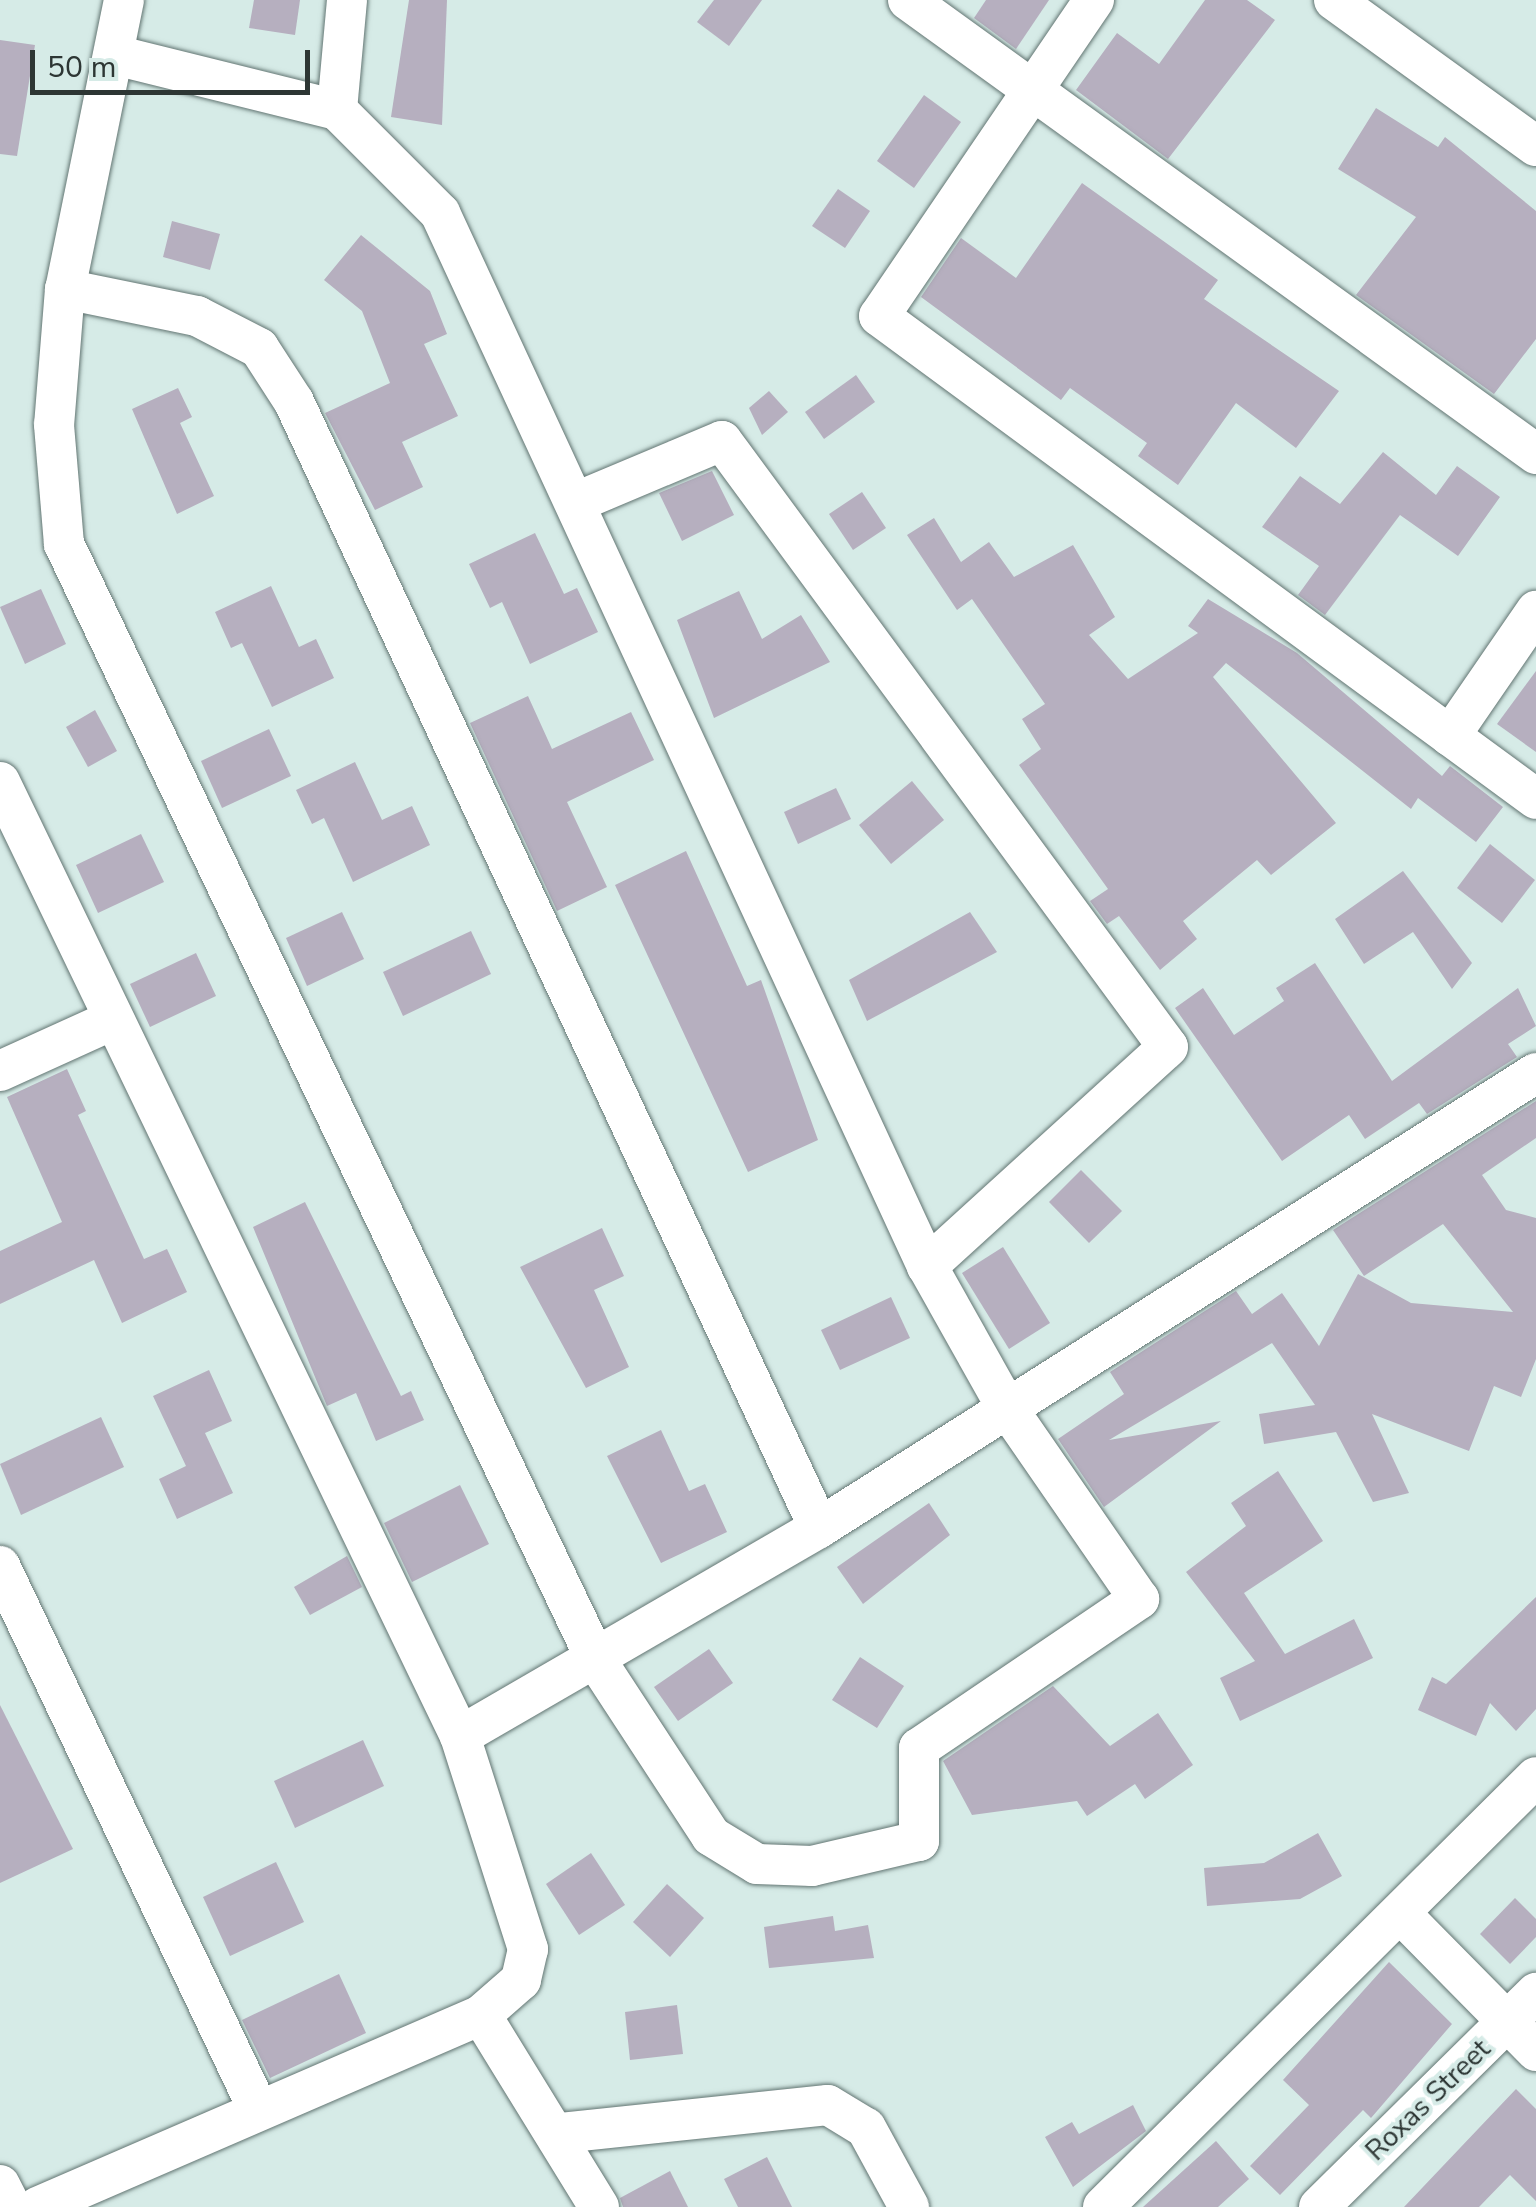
<!DOCTYPE html>
<style>
body{margin:0}
#map{position:relative;width:1536px;height:2207px;overflow:hidden;background:#d6ebe7;font-family:"Nunito Sans",sans-serif}
div>[style]{position:absolute}
.building>*{inset:0;background:#b6afbf}
.roads{filter:drop-shadow(0 0 2px #627572) drop-shadow(0 0 2px #627572)}
.minor>*{height:40px;margin:-20px;padding:0 20px;transform-origin:20px;border-radius:20px;background:#fff}
span{translate:-50% -50%;white-space:nowrap;text-align:center;line-height:1.15;-webkit-text-stroke:8px #d6ebe7;paint-order:stroke}
.street-label{font-size:28px;color:#2d3634}
.scale{position:absolute;left:30px;top:50px;width:280px;height:45px;box-sizing:border-box;border:5px solid #2d3634;border-top:0;padding-left:12px;font-size:30px;line-height:35px;white-space:nowrap;color:#2d3634;-webkit-text-stroke:8px #d6ebe7;paint-order:stroke}
</style>
<div id="map">
<div class="building">
<i style="clip-path:polygon(254px 0,300px 0,295px 35px,249px 28px)"></i>
<i style="clip-path:polygon(409px 0,447px 0,442px 125px,391px 117px)"></i>
<i style="clip-path:polygon(714px 0,762px 0,729px 46px,697px 22px)"></i>
<i style="clip-path:polygon(986px 0,1049px 0,1016px 49px,974px 18px)"></i>
<i style="clip-path:polygon(1205px 0,1247px 0,1275px 20px,1168px 159px,1076px 90px,1117px 33px,1159px 64px)"></i>
<i style="clip-path:polygon(0 40px,35px 45px,17px 156px,0 154px)"></i>
<i style="clip-path:polygon(924px 95px,961px 122px,914px 188px,877px 161px)"></i>
<i style="clip-path:polygon(1376px 108px,1438px 147px,1445px 137px,1536px 211px,1536px 339px,1494px 394px,1356px 295px,1416px 217px,1338px 169px)"></i>
<i style="clip-path:polygon(1082px 183px,1218px 280px,1204px 299px,1339px 391px,1296px 448px,1236px 403px,1178px 485px,1138px 456px,1147px 443px,1070px 388px,1061px 400px,921px 297px,961px 238px,1016px 278px)"></i>
<i style="clip-path:polygon(838px 189px,870px 211px,845px 248px,812px 226px)"></i>
<i style="clip-path:polygon(172px 221px,220px 234px,210px 270px,163px 257px)"></i>
<i style="clip-path:polygon(361px 235px,430px 291px,447px 334px,424px 344px,458px 416px,402px 442px,423px 487px,375px 510px,325px 413px,390px 383px,362px 311px,324px 280px)"></i>
<i style="clip-path:polygon(856px 375px,875px 402px,824px 439px,805px 412px)"></i>
<i style="clip-path:polygon(178px 388px,192px 417px,180px 423px,214px 496px,177px 514px,132px 409px)"></i>
<i style="clip-path:polygon(769px 391px,788px 412px,762px 435px,749px 408px)"></i>
<i style="clip-path:polygon(1383px 452px,1436px 495px,1457px 466px,1500px 497px,1458px 556px,1400px 515px,1325px 615px,1298px 595px,1319px 566px,1262px 527px,1300px 476px,1340px 504px)"></i>
<i style="clip-path:polygon(712px 471px,734px 515px,682px 541px,659px 493px)"></i>
<i style="clip-path:polygon(862px 492px,886px 528px,853px 550px,829px 514px)"></i>
<i style="clip-path:polygon(934px 518px,961px 562px,989px 542px,1014px 577px,1073px 545px,1115px 617px,1089px 635px,1128px 679px,1198px 633px,1188px 626px,1208px 599px,1297px 653px,1442px 776px,1450px 766px,1503px 807px,1476px 842px,1418px 798px,1411px 809px,1226px 663px,1213px 677px,1336px 823px,1271px 875px,1257px 860px,1183px 921px,1197px 939px,1160px 970px,1119px 916px,1107px 924px,1090px 901px,1108px 889px,1019px 765px,1041px 749px,1022px 719px,1045px 704px,972px 599px,957px 610px,907px 535px)"></i>
<i style="clip-path:polygon(535px 533px,564px 594px,577px 588px,598px 632px,530px 664px,502px 602px,490px 608px,469px 564px)"></i>
<i style="clip-path:polygon(271px 586px,299px 647px,316px 639px,334px 678px,272px 707px,242px 643px,231px 648px,215px 612px)"></i>
<i style="clip-path:polygon(41px 589px,66px 644px,25px 664px,0 607px)"></i>
<i style="clip-path:polygon(739px 591px,762px 639px,801px 615px,830px 662px,714px 718px,677px 620px)"></i>
<i style="clip-path:polygon(1536px 671px,1536px 752px,1497px 724px)"></i>
<i style="clip-path:polygon(528px 696px,552px 749px,631px 712px,654px 760px,567px 802px,607px 887px,557px 911px,470px 723px)"></i>
<i style="clip-path:polygon(95px 710px,117px 751px,88px 767px,66px 727px)"></i>
<i style="clip-path:polygon(269px 729px,291px 776px,222px 808px,201px 761px)"></i>
<i style="clip-path:polygon(355px 762px,382px 820px,412px 806px,430px 845px,353px 882px,324px 818px,312px 824px,296px 790px)"></i>
<i style="clip-path:polygon(912px 781px,944px 820px,891px 864px,859px 825px)"></i>
<i style="clip-path:polygon(836px 788px,851px 819px,798px 844px,784px 812px)"></i>
<i style="clip-path:polygon(141px 834px,164px 882px,98px 913px,76px 865px)"></i>
<i style="clip-path:polygon(1490px 844px,1535px 880px,1502px 923px,1457px 888px)"></i>
<i style="clip-path:polygon(686px 851px,747px 986px,761px 980px,818px 1140px,748px 1172px,615px 885px)"></i>
<i style="clip-path:polygon(1403px 871px,1472px 963px,1452px 989px,1413px 932px,1364px 964px,1335px 919px)"></i>
<i style="clip-path:polygon(342px 912px,364px 959px,307px 986px,286px 938px)"></i>
<i style="clip-path:polygon(970px 912px,997px 952px,867px 1021px,849px 980px)"></i>
<i style="clip-path:polygon(471px 931px,491px 974px,403px 1016px,383px 972px)"></i>
<i style="clip-path:polygon(196px 953px,216px 996px,150px 1027px,130px 984px)"></i>
<i style="clip-path:polygon(1315px 963px,1392px 1081px,1518px 988px,1536px 1026px,1508px 1044px,1517px 1057px,1427px 1114px,1419px 1103px,1365px 1139px,1349px 1115px,1282px 1161px,1175px 1008px,1203px 988px,1234px 1035px,1284px 1001px,1276px 988px)"></i>
<i style="clip-path:polygon(67px 1069px,86px 1111px,78px 1115px,144px 1259px,167px 1249px,187px 1292px,122px 1323px,94px 1260px,0 1304px,0 1251px,62px 1222px,7px 1097px)"></i>
<i style="clip-path:polygon(1536px 1101px,1536px 1138px,1482px 1175px,1506px 1210px,1536px 1218px,1536px 1359px,1521px 1397px,1494px 1386px,1469px 1451px,1372px 1414px,1409px 1493px,1373px 1502px,1336px 1432px,1264px 1444px,1259px 1414px,1315px 1405px,1272px 1343px,1109px 1440px,1221px 1421px,1104px 1507px,1058px 1439px,1124px 1394px,1110px 1372px,1236px 1291px,1252px 1314px,1282px 1293px,1319px 1346px,1358px 1274px,1411px 1303px,1513px 1312px,1443px 1224px,1364px 1276px,1333px 1230px)"></i>
<i style="clip-path:polygon(1081px 1170px,1122px 1211px,1089px 1243px,1049px 1202px)"></i>
<i style="clip-path:polygon(305px 1202px,401px 1396px,411px 1391px,424px 1420px,376px 1441px,356px 1393px,327px 1406px,253px 1227px)"></i>
<i style="clip-path:polygon(602px 1228px,624px 1276px,594px 1290px,629px 1367px,586px 1388px,520px 1267px)"></i>
<i style="clip-path:polygon(1003px 1247px,1050px 1323px,1009px 1349px,962px 1273px)"></i>
<i style="clip-path:polygon(891px 1297px,910px 1338px,840px 1370px,821px 1330px)"></i>
<i style="clip-path:polygon(209px 1370px,232px 1421px,205px 1433px,233px 1493px,177px 1519px,159px 1479px,186px 1466px,153px 1396px)"></i>
<i style="clip-path:polygon(101px 1417px,124px 1467px,21px 1515px,0 1464px)"></i>
<i style="clip-path:polygon(661px 1430px,689px 1491px,705px 1484px,727px 1532px,661px 1563px,607px 1456px)"></i>
<i style="clip-path:polygon(1278px 1471px,1323px 1541px,1244px 1593px,1285px 1654px,1354px 1619px,1373px 1658px,1240px 1721px,1220px 1678px,1255px 1661px,1186px 1572px,1246px 1526px,1231px 1503px)"></i>
<i style="clip-path:polygon(460px 1485px,489px 1544px,412px 1582px,384px 1523px)"></i>
<i style="clip-path:polygon(929px 1503px,950px 1535px,863px 1604px,837px 1567px)"></i>
<i style="clip-path:polygon(347px 1556px,362px 1587px,310px 1615px,294px 1587px)"></i>
<i style="clip-path:polygon(1536px 1597px,1536px 1709px,1516px 1731px,1490px 1703px,1476px 1736px,1418px 1710px,1432px 1677px,1446px 1684px)"></i>
<i style="clip-path:polygon(709px 1649px,733px 1683px,678px 1721px,654px 1687px)"></i>
<i style="clip-path:polygon(860px 1657px,904px 1686px,877px 1728px,832px 1700px)"></i>
<i style="clip-path:polygon(1053px 1686px,1110px 1746px,1158px 1713px,1193px 1765px,1145px 1799px,1135px 1784px,1087px 1816px,1077px 1801px,972px 1815px,943px 1761px)"></i>
<i style="clip-path:polygon(0 1705px,73px 1849px,0 1883px)"></i>
<i style="clip-path:polygon(363px 1740px,384px 1786px,295px 1828px,274px 1781px)"></i>
<i style="clip-path:polygon(1318px 1833px,1342px 1876px,1300px 1899px,1207px 1906px,1204px 1868px,1264px 1863px)"></i>
<i style="clip-path:polygon(591px 1853px,625px 1905px,579px 1935px,546px 1884px)"></i>
<i style="clip-path:polygon(276px 1862px,304px 1922px,230px 1956px,203px 1897px)"></i>
<i style="clip-path:polygon(667px 1884px,704px 1918px,670px 1957px,633px 1922px)"></i>
<i style="clip-path:polygon(1515px 1898px,1536px 1919px,1536px 1937px,1510px 1964px,1480px 1934px)"></i>
<i style="clip-path:polygon(833px 1916px,835px 1931px,868px 1925px,874px 1958px,769px 1968px,764px 1927px)"></i>
<i style="clip-path:polygon(1389px 1962px,1452px 2024px,1371px 2118px,1363px 2110px,1280px 2195px,1250px 2166px,1309px 2105px,1283px 2080px)"></i>
<i style="clip-path:polygon(339px 1974px,366px 2033px,270px 2078px,242px 2020px)"></i>
<i style="clip-path:polygon(677px 2005px,683px 2054px,630px 2060px,625px 2012px)"></i>
<i style="clip-path:polygon(1516px 2089px,1536px 2109px,1536px 2201px,1510px 2175px,1479px 2207px,1404px 2207px)"></i>
<i style="clip-path:polygon(1133px 2105px,1146px 2131px,1073px 2187px,1045px 2137px,1072px 2122px,1079px 2134px)"></i>
<i style="clip-path:polygon(1216px 2141px,1249px 2179px,1218px 2207px,1143px 2207px)"></i>
<i style="clip-path:polygon(767px 2157px,792px 2207px,738px 2207px,724px 2179px)"></i>
<i style="clip-path:polygon(670px 2171px,688px 2207px,623px 2207px,620px 2198px)"></i>
</div>
<div class="roads">
<div class="minor">
<i style="left:124px;top:0;width:295px;rotate:101.5deg"></i>
<i style="left:65px;top:289px;width:135px;rotate:11.6deg"></i>
<i style="left:197px;top:316px;width:70px;rotate:27.3deg"></i>
<i style="left:259px;top:348px;width:64px;rotate:57.1deg"></i>
<i style="left:294px;top:402px;width:1242px;rotate:65deg"></i>
<i style="left:908px;top:0;width:775px;rotate:35.86deg"></i>
<i style="left:1094px;top:0;width:382px;rotate:124.2deg"></i>
<i style="left:879px;top:316px;width:815px;rotate:36.32deg"></i>
<i style="left:1334px;top:0;width:249px;rotate:35.9deg"></i>
<i style="left:337px;top:110px;width:110px;rotate:-84.8deg"></i>
<i style="left:65px;top:289px;width:136px;rotate:94.6deg"></i>
<i style="left:54px;top:425px;width:119px;rotate:85.2deg"></i>
<i style="left:64px;top:544px;width:1236px;rotate:64.51deg"></i>
<i style="left:596px;top:1660px;width:210px;rotate:56.8deg"></i>
<i style="left:711px;top:1836px;width:54px;rotate:31.3deg"></i>
<i style="left:757px;top:1864px;width:55px;rotate:2.1deg"></i>
<i style="left:812px;top:1866px;width:110px;rotate:-13.2deg"></i>
<i style="left:919px;top:1841px;width:93px;rotate:-90deg"></i>
<i style="left:919px;top:1748px;width:266px;rotate:-34.1deg"></i>
<i style="left:1139px;top:1599px;width:238px;rotate:-124.6deg"></i>
<i style="left:1004px;top:1403px;width:157px;rotate:-119.3deg"></i>
<i style="left:927px;top:1266px;width:1160px;rotate:-114.82deg"></i>
<i style="left:440px;top:213px;width:146px;rotate:-135deg"></i>
<i style="left:337px;top:110px;width:225px;rotate:-166.1deg"></i>
<i style="left:579px;top:501px;width:155px;rotate:-22.8deg"></i>
<i style="left:722px;top:441px;width:752px;rotate:53.65deg"></i>
<i style="left:1168px;top:1047px;width:326px;rotate:137.7deg"></i>
<i style="left:1450px;top:736px;width:152px;rotate:-55.5deg"></i>
<i style="left:0;top:782px;width:1059px;rotate:64.26deg"></i>
<i style="left:460px;top:1736px;width:224px;rotate:72.3deg"></i>
<i style="left:528px;top:1949px;width:32px;rotate:103deg"></i>
<i style="left:521px;top:1980px;width:53px;rotate:138.8deg"></i>
<i style="left:481px;top:2015px;width:483px;rotate:156.6deg"></i>
<i style="left:0;top:1071px;width:121px;rotate:-24.4deg"></i>
<i style="left:0;top:1566px;width:601px;rotate:64.59deg"></i>
<i style="left:460px;top:1736px;width:415px;rotate:-30.1deg"></i>
<i style="left:819px;top:1528px;width:849px;rotate:-32.4deg"></i>
<i style="left:1402px;top:1915px;width:191px;rotate:45.4deg"></i>
<i style="left:481px;top:2015px;width:225px;rotate:58.4deg"></i>
<i style="left:561px;top:2133px;width:268px;rotate:-6deg"></i>
<i style="left:828px;top:2105px;width:44px;rotate:31.2deg"></i>
<i style="left:866px;top:2128px;width:90px;rotate:61.4deg"></i>
<i style="left:0;top:2185px;width:25px;rotate:63deg"></i>
<i style="left:1103px;top:2207px;width:610px;rotate:-44.8deg"></i>
<i style="left:1319px;top:2207px;width:305px;rotate:-44.6deg"></i>
</div>
</div>
<div class="street-label">
<span style="left:1428px;top:2100px;rotate:-44deg">Roxas Street</span>
</div>
<div class="scale">50 m</div>
</div>
